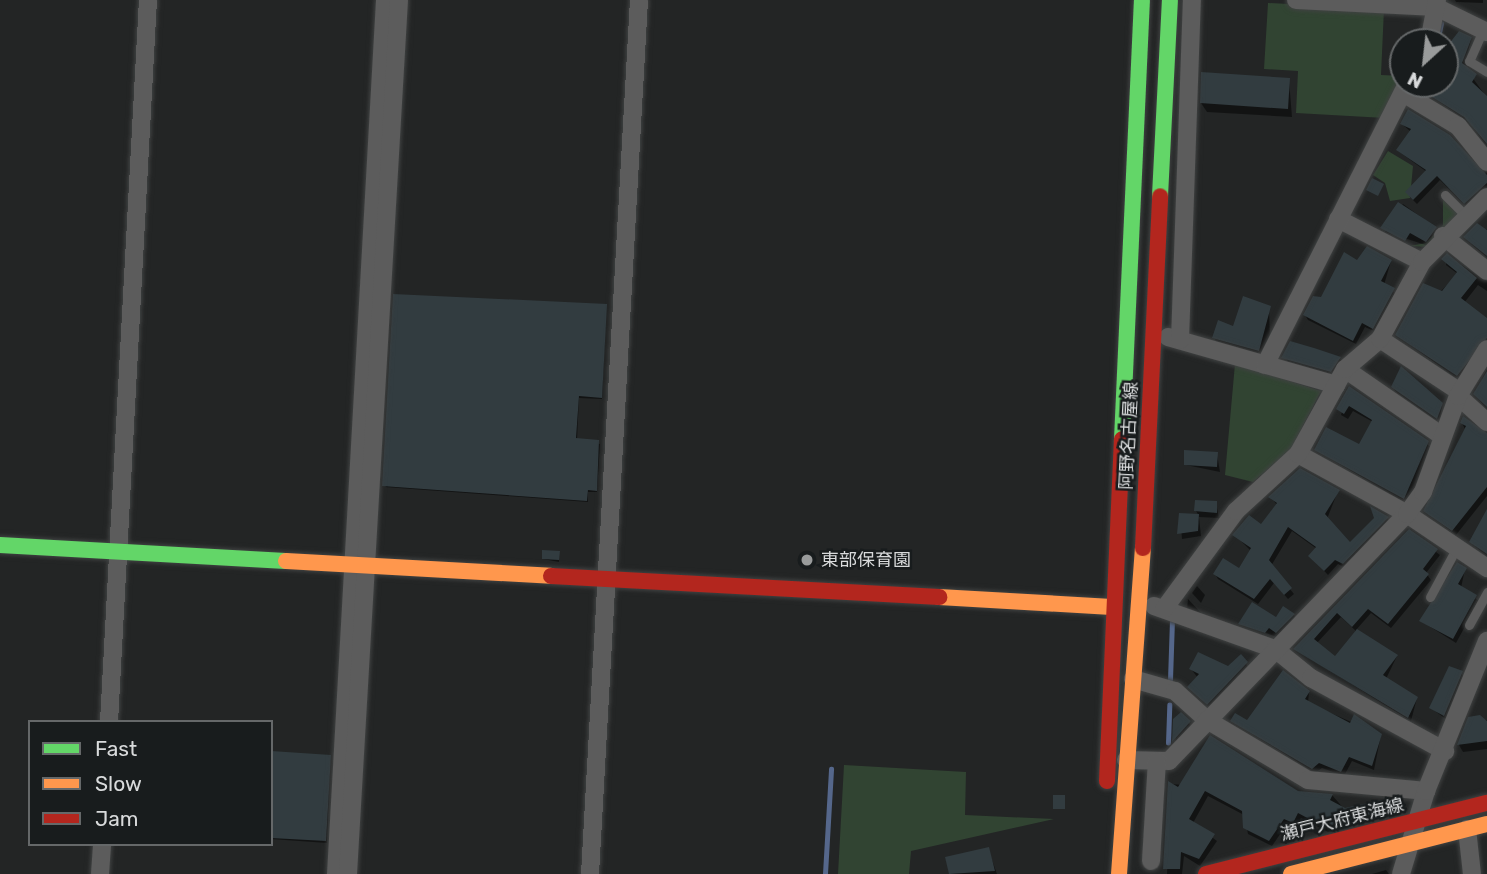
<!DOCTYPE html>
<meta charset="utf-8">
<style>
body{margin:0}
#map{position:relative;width:1487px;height:874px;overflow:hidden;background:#232525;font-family:Rubik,"Noto Sans JP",sans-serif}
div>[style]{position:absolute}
.green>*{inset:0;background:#314432}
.shadow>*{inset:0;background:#0007}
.stream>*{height:4.5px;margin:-2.25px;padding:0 2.25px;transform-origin:2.25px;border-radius:2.25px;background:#55678b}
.building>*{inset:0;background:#323c40}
.roads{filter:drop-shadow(0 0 2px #404242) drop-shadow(0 0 2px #404242)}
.lane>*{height:9px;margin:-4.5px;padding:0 4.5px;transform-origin:4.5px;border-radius:4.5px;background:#5c5c5c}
.street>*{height:18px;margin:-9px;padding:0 9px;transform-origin:9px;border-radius:9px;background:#5c5c5c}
.fast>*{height:16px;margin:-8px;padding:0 8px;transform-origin:8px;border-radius:8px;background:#63d668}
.slow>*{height:16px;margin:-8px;padding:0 8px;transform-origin:8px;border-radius:8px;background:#ff974d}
.jam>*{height:16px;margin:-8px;padding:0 8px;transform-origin:8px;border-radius:8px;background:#b3261e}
.dots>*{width:19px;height:19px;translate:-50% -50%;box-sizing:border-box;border:4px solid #181c1d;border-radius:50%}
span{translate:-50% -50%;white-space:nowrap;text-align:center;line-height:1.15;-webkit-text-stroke:5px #181c1d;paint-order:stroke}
.street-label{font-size:18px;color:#d8dadb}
.poi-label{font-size:18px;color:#d8dadb}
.left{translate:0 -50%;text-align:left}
.legend{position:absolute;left:28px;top:720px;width:245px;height:126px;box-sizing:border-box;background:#181c1d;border:2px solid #656869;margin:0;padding:9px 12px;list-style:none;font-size:21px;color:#d8dadb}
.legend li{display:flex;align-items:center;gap:14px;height:35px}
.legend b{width:35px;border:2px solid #656869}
.north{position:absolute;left:1389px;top:28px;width:70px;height:70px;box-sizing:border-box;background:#181c1d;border:2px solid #656869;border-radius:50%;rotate:207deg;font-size:19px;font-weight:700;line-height:28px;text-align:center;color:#d8dadb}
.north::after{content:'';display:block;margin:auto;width:24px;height:32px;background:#999b9b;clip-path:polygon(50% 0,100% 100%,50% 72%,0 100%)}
</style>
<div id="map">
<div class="green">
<i style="clip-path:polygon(1268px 3px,1384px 9px,1381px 75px,1403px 76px,1385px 118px,1296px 113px,1298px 71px,1264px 69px)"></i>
<i style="clip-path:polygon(1388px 151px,1413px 166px,1410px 198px,1390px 201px,1385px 183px,1373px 175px)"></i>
<i style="clip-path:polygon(1443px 199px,1458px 213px,1427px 247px,1409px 246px,1426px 243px,1443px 225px)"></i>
<i style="clip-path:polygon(1235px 364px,1321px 391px,1291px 449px,1253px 482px,1225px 475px)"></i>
<i style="clip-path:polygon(844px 765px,966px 772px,965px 815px,1054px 819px,911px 851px,909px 874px,838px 874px)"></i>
</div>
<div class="shadow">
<i style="clip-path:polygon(1455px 0,1483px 0,1483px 3px,1456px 2px)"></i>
<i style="clip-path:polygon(1471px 39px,1465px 67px,1487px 98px,1487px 147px,1471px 124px,1426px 92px,1429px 84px,1445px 84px,1445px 51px)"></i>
<i style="clip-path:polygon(1289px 80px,1292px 117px,1207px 112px,1201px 103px)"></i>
<i style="clip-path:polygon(1408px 112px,1482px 174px,1487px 172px,1487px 192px,1468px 208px,1440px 180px,1417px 204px,1410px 197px,1407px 192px,1427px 172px,1398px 151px,1411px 132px,1402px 124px)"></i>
<i style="clip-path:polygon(1403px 204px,1436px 228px,1429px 246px,1385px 232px)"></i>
<i style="clip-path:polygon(1487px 229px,1487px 258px,1465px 238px)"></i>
<i style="clip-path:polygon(1447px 256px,1487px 281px,1487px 291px,1478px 285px,1464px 303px,1487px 320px,1487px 345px,1460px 381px,1397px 335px,1458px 274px,1446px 265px)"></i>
<i style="clip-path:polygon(1391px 261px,1384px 285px,1396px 294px,1376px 332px,1365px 327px,1356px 344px,1308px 320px,1305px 315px,1358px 262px)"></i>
<i style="clip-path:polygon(606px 306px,602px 399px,579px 398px,577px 440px,600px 444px,597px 492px,588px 492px,588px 502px,385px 487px)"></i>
<i style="clip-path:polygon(1269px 307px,1270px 341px,1262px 356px,1217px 343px,1214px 337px)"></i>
<i style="clip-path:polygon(1291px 343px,1340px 359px,1343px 363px,1334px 376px,1286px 363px)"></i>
<i style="clip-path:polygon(1487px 369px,1487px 411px,1475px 394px)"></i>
<i style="clip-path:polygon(1393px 387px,1442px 404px,1440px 423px,1396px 392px)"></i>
<i style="clip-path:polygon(1349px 388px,1432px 448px,1407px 504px,1316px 450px,1360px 447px,1373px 422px,1353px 411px,1348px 419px,1341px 415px)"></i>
<i style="clip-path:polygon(1462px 423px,1487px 433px,1487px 496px,1456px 535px,1425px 511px,1465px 429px)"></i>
<i style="clip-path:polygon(1217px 454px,1220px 472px,1186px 465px)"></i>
<i style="clip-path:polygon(1338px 491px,1327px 519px,1350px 544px,1387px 518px,1390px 523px,1347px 569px,1338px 564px,1328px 575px,1310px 556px,1317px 549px,1292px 531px,1271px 566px,1294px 594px,1288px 599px,1274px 583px,1258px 604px,1218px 579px,1215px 574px,1240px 571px,1251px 551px,1235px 535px,1261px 526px,1277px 505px,1271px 497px)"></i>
<i style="clip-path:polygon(1216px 503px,1219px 518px,1199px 517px,1201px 536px,1182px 539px,1180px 515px,1199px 516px,1196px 511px)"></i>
<i style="clip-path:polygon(1487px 530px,1487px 557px,1471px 542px)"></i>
<i style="clip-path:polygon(evenodd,1409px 531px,1440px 555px,1426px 573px,1431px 580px,1391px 628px,1371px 613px,1356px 630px,1397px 656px,1386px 679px,1417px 698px,1411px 721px,1295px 649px,1409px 531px,1341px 617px,1357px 632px,1335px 659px,1316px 644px,1341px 617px)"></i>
<i style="clip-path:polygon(559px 553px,559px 562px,543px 559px)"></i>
<i style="clip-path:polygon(1465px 569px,1461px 588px,1479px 601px,1456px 643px,1421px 621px)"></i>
<i style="clip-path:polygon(1197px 586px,1205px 595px,1201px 603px,1192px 593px)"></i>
<i style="clip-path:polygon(1188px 599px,1200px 612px,1201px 614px,1187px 609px)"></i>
<i style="clip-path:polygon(1294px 615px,1297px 620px,1280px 638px,1240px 624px)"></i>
<i style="clip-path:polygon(1241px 657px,1251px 671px,1212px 711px,1190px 687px,1198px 678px,1191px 669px,1228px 668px)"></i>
<i style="clip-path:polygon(1461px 672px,1464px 678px,1447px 720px,1431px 708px)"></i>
<i style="clip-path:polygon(1309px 692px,1308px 703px,1381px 735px,1374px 770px,1352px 761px,1344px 776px,1322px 768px,1315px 773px,1232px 721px,1248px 723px)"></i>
<i style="clip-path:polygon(1181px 714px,1193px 728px,1176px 746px,1175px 720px)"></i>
<i style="clip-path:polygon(1470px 719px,1487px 720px,1487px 749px,1463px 752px,1459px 745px)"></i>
<i style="clip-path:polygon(271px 753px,330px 757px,327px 843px,271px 839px)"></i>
<i style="clip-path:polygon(1170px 784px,1332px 795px,1345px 810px,1382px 802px,1388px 817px,1328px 832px,1301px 818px,1296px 828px,1287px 824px,1272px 846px,1248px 834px,1244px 815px,1208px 796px,1193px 823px,1217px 841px,1200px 866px,1184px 856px,1182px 874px,1167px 874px)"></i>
<i style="clip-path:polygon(988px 849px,997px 874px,951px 874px,947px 858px)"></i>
<i style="clip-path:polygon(1386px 870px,1389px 874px,1372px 874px)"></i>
</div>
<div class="stream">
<i style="left:1437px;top:42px;width:19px;rotate:-78deg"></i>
<i style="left:1170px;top:680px;width:61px;rotate:-88.1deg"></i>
<i style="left:1168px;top:743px;width:38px;rotate:-88deg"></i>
<i style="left:825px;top:874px;width:105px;rotate:-86.7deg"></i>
</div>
<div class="building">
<i style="clip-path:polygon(1459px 31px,1472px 37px,1462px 63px,1477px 74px,1472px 82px,1487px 96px,1487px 144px,1464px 117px,1424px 92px,1429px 84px,1445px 84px,1445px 49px)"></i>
<i style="clip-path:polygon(1201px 72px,1290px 78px,1288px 109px,1200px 103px)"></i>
<i style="clip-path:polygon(1408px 109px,1450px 135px,1487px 175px,1487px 183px,1464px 204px,1437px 176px,1413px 200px,1405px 192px,1426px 170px,1396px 150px,1411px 129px,1400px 124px)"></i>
<i style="clip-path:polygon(1372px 178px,1384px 184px,1378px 196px,1366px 190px)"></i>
<i style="clip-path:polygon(1398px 202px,1437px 227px,1426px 242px,1410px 233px,1405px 241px,1380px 228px)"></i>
<i style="clip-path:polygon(1477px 223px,1487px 230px,1487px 256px,1463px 237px)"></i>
<i style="clip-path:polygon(1367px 246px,1392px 260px,1381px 281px,1395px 288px,1373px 329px,1362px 323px,1353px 341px,1303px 315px,1313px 296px,1321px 297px,1344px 252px,1357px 260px)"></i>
<i style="clip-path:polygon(1447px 253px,1477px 278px,1461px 298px,1487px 318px,1487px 338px,1457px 376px,1395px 335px,1423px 283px,1442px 291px,1457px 272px,1441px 259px)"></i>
<i style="clip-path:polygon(393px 294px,607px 304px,602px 398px,579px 396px,576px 438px,599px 440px,597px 491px,588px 490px,587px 501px,382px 486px)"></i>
<i style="clip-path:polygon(1243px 296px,1271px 306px,1259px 351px,1212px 338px,1218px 320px,1233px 326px)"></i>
<i style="clip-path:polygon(1290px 341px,1314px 348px,1341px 357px,1331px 372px,1281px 358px)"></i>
<i style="clip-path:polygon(1401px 366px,1443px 403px,1437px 419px,1391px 387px)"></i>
<i style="clip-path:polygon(1487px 371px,1487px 407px,1473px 394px)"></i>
<i style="clip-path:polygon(1349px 386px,1429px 441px,1404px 499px,1314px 450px,1326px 427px,1359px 444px,1372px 420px,1349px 406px,1344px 414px,1336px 409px)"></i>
<i style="clip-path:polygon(1463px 416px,1487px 433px,1487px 487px,1452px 531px,1423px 511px,1466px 426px,1460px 423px)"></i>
<i style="clip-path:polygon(1184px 450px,1218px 452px,1217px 467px,1184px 465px)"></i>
<i style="clip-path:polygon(1300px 468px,1340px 490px,1325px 514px,1350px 542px,1374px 518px,1370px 506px,1389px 517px,1343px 564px,1335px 560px,1324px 571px,1308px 556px,1316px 547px,1288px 527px,1269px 560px,1292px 588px,1284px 595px,1270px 579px,1254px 599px,1213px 574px,1223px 558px,1239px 568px,1251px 548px,1232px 535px,1249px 515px,1261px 524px,1277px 503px,1268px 497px)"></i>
<i style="clip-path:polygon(1195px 500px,1217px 501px,1217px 513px,1194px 511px)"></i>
<i style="clip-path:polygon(1487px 509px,1487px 554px,1469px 542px)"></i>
<i style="clip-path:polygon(1179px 513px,1199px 514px,1198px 531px,1177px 534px)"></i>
<i style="clip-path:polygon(1409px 529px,1438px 549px,1423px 569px,1429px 574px,1388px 624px,1368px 609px,1352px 627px,1337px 613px,1314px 639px,1335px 656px,1357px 629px,1398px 655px,1383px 675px,1418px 697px,1408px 718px,1293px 649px)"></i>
<i style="clip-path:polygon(542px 550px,560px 551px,559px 560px,542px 559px)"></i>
<i style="clip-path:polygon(1457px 562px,1467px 568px,1458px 584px,1477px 595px,1453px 639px,1419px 621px)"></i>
<i style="clip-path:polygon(1252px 602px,1276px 617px,1283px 606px,1295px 614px,1276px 633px,1269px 628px,1265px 633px,1238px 624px)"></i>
<i style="clip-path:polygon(1198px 652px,1228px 666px,1241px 654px,1248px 662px,1207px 705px,1187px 687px,1199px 674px,1189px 669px)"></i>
<i style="clip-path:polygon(1449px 666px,1463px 671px,1444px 716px,1429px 708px)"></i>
<i style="clip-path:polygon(1283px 670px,1310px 691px,1305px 699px,1350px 723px,1354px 714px,1382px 734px,1372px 766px,1349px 757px,1341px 772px,1319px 763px,1312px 769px,1230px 721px,1235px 713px,1247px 720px)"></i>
<i style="clip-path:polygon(1181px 712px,1191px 721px,1172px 742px,1173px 719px)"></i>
<i style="clip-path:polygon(1480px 715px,1487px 721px,1487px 741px,1457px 745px,1468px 717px)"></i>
<i style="clip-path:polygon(1210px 735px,1298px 791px,1333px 794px,1330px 800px,1345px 808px,1382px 800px,1386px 811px,1324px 827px,1298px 813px,1293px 823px,1284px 819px,1269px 841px,1243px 828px,1242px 811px,1205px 791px,1189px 819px,1215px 834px,1199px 859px,1181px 852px,1180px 869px,1163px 869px,1168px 781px,1178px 787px)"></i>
<i style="clip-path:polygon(271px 751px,331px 755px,326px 841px,271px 838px)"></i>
<i style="clip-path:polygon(1053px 795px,1065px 795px,1065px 809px,1053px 809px)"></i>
<i style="clip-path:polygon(989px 847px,995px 871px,949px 874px,945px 857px)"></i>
</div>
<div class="roads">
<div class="lane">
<i style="left:1483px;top:30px;width:34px;rotate:114deg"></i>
<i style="left:1469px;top:61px;width:21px;rotate:31deg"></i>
<i style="left:1445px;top:195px;width:28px;rotate:45deg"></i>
<i style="left:1430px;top:597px;width:57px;rotate:-61.6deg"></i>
<i style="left:1469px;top:625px;width:38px;rotate:-61deg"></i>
</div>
<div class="street">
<i style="left:1296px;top:0;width:140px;rotate:2.9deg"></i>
<i style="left:1436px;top:7px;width:57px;rotate:26.1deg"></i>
<i style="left:1429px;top:42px;width:43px;rotate:-79.2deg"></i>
<i style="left:1403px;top:93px;width:64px;rotate:31deg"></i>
<i style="left:1458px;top:126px;width:46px;rotate:51.1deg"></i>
<i style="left:1338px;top:219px;width:94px;rotate:27.1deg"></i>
<i style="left:1443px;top:236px;width:56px;rotate:38.5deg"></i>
<i style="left:1168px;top:337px;width:175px;rotate:15.9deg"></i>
<i style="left:1380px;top:339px;width:96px;rotate:33.5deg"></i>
<i style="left:1180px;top:340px;width:340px;rotate:-88deg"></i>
<i style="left:1265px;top:365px;width:315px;rotate:-63.2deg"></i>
<i style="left:1345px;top:369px;width:118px;rotate:34.6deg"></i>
<i style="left:1458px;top:396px;width:39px;rotate:42deg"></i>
<i style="left:1298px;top:454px;width:124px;rotate:28.8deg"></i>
<i style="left:1407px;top:514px;width:97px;rotate:34deg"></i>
<i style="left:1154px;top:606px;width:128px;rotate:19.6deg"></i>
<i style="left:1275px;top:649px;width:46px;rotate:38.9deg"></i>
<i style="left:1311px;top:678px;width:153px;rotate:28.6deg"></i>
<i style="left:1164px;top:609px;width:122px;rotate:-53.7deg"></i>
<i style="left:1236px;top:511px;width:84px;rotate:-42.6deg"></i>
<i style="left:1298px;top:454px;width:97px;rotate:-61.1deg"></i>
<i style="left:1345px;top:369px;width:46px;rotate:-40.6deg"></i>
<i style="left:1380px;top:339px;width:88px;rotate:-61.4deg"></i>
<i style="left:1422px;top:262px;width:92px;rotate:-45deg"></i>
<i style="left:1133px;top:679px;width:44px;rotate:15.9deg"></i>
<i style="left:1175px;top:691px;width:43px;rotate:42.2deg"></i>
<i style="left:1207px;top:720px;width:117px;rotate:30.7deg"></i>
<i style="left:1308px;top:780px;width:119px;rotate:5.3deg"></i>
<i style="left:109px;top:722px;width:723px;rotate:-86.91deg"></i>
<i style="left:1126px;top:760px;width:43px;rotate:1.3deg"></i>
<i style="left:1169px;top:761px;width:343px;rotate:-46.1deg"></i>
<i style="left:1407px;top:514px;width:27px;rotate:-54deg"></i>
<i style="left:1423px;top:492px;width:102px;rotate:-70deg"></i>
<i style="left:1458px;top:396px;width:55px;rotate:-58.3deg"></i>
<i style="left:1467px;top:829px;width:45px;rotate:83.7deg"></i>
<i style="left:1151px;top:861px;width:100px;rotate:-86.6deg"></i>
<i style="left:100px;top:874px;width:30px;rotate:-86deg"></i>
<i style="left:336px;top:874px;width:875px;rotate:-86.79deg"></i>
<i style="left:348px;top:874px;width:875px;rotate:-86.66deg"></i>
<i style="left:590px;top:874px;width:875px;rotate:-86.79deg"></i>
<i style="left:1401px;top:874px;width:87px;rotate:-73.2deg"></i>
<i style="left:1426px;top:791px;width:162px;rotate:-67.9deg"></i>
</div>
<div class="fast">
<i style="left:1160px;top:196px;width:196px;rotate:-87.1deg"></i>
<i style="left:1122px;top:439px;width:439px;rotate:-87.4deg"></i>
<i style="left:0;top:545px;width:286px;rotate:3.2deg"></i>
</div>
<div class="slow">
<i style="left:286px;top:561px;width:265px;rotate:3.2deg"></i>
<i style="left:939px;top:597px;width:173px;rotate:3.3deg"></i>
<i style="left:1119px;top:874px;width:327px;rotate:-85.8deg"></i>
<i style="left:1291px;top:874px;width:202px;rotate:-14.3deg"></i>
</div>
<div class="jam">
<i style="left:1143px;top:548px;width:352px;rotate:-87.2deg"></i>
<i style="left:551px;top:576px;width:389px;rotate:3.1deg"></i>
<i style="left:1107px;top:781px;width:342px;rotate:-87.5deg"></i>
<i style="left:1206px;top:874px;width:290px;rotate:-14.2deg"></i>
</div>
</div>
<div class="dots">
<i style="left:807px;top:560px;background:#999b9b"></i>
</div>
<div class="street-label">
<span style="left:1129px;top:436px;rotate:-87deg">阿野名古屋線</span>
<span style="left:1342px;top:820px;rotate:-14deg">瀬戸大府東海線</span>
</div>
<div class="poi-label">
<span class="left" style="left:821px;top:560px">東部保育園</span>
</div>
<ul class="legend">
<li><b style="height:9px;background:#63d668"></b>Fast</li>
<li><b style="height:9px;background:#ff974d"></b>Slow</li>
<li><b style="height:9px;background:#b3261e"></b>Jam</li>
</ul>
<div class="north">N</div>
</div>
